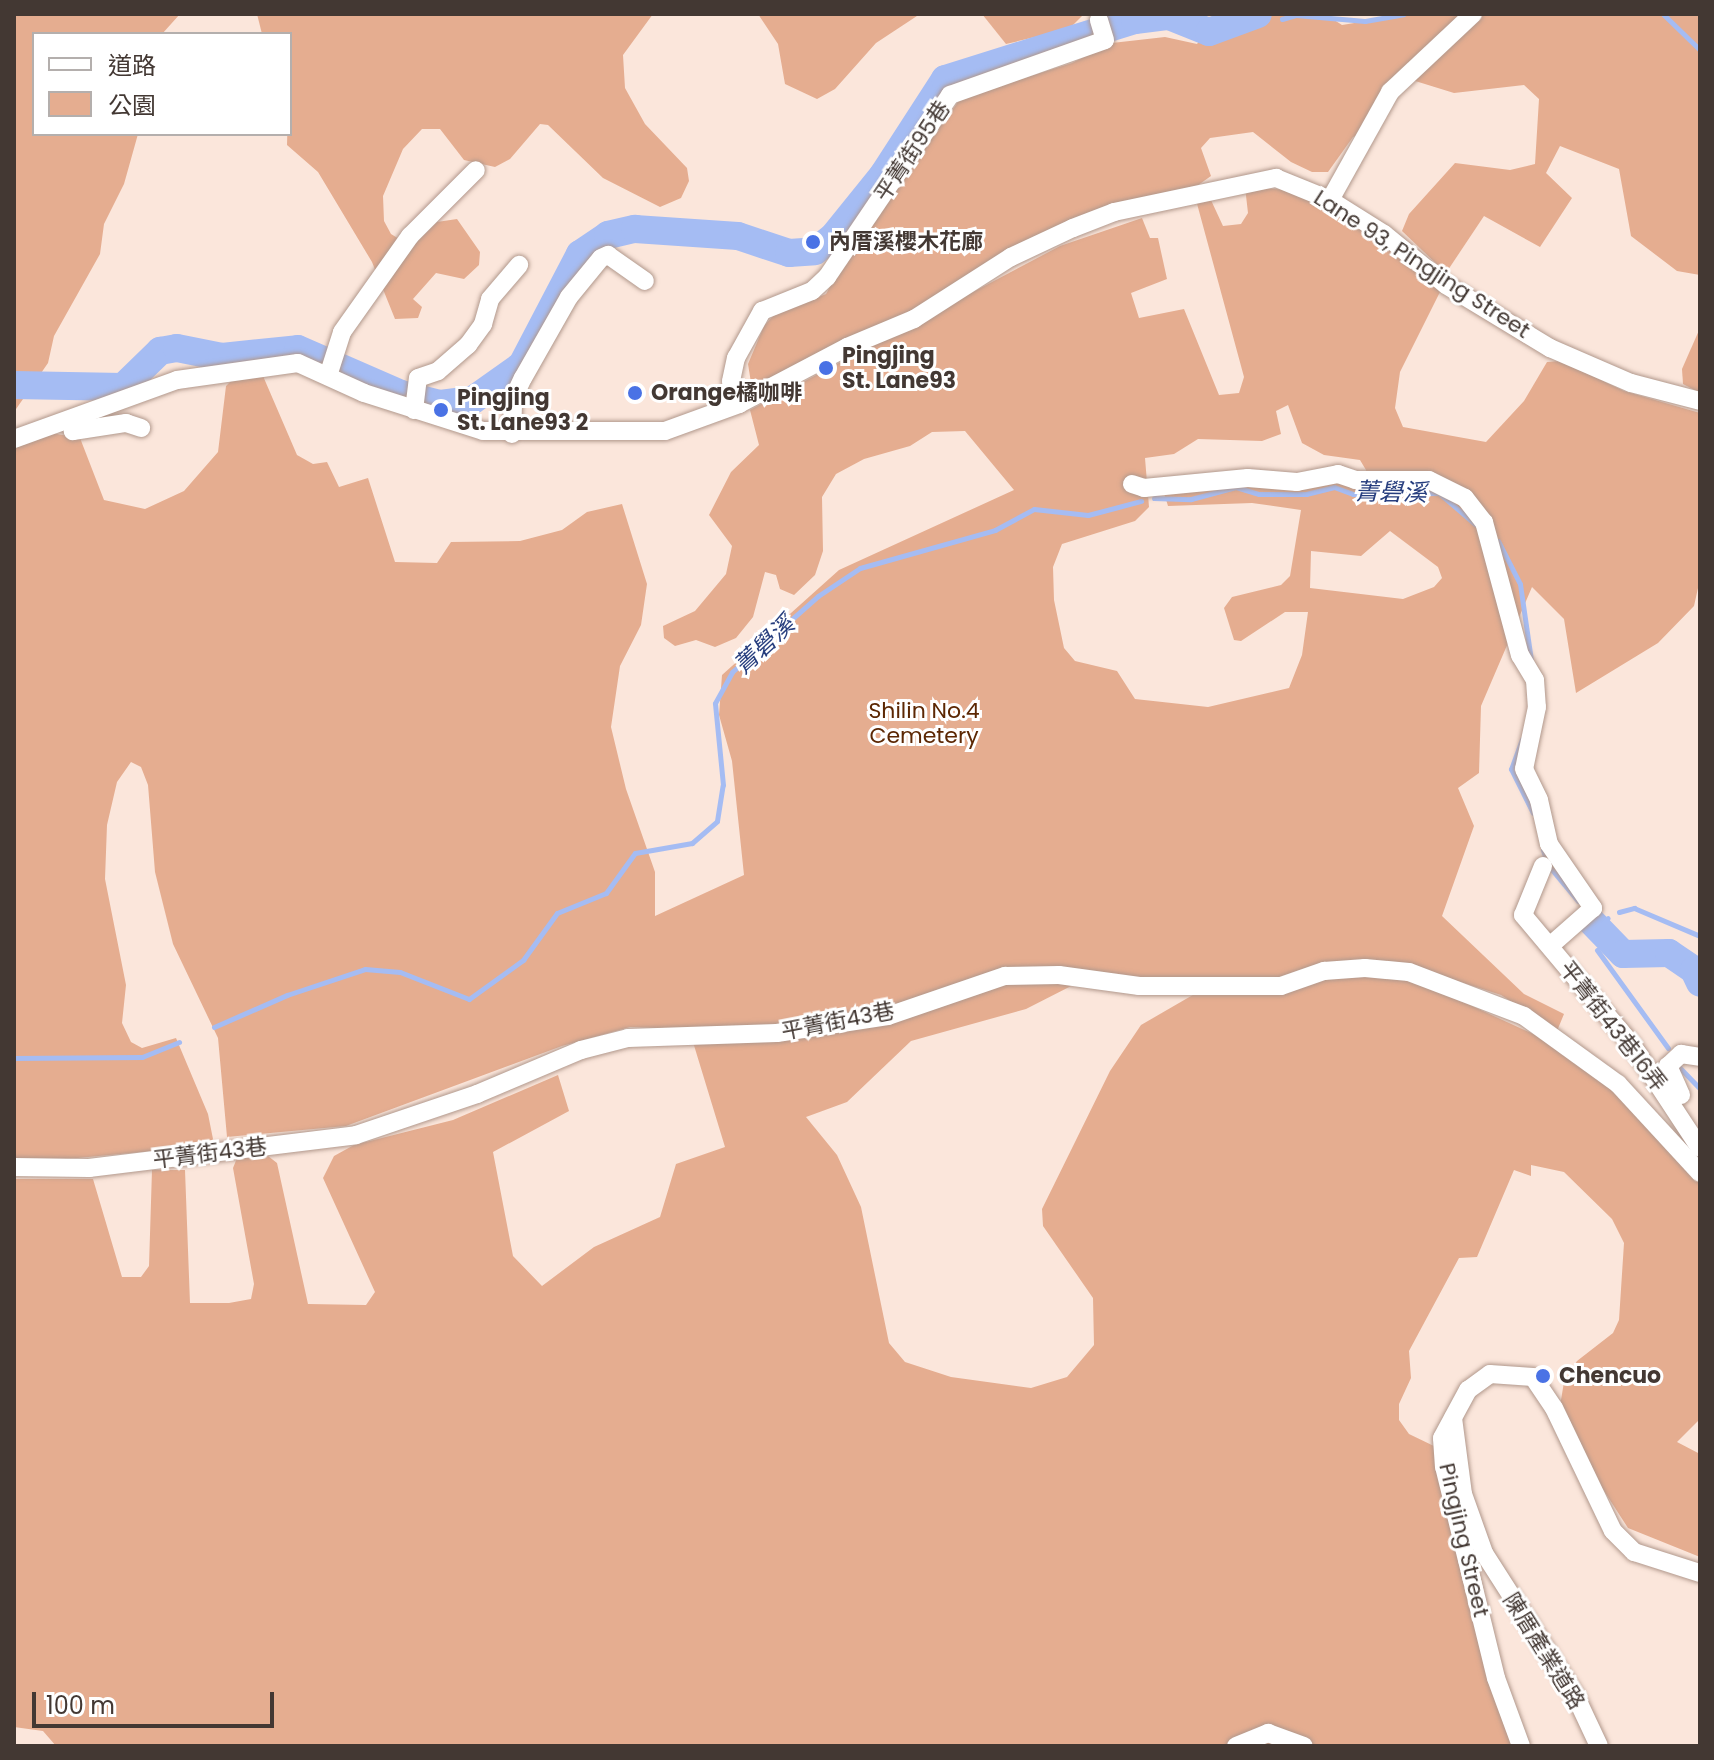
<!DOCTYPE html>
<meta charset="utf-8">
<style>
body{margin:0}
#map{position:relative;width:1714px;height:1760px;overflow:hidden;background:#fbe6db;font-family:Poppins,"Noto Sans TC",sans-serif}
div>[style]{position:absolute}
.green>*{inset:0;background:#e5ad90}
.stream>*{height:5px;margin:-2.5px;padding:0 2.5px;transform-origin:2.5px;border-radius:2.5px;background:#a5bcf3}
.river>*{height:28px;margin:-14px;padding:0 14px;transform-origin:14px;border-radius:14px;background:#a5bcf3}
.roads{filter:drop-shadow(0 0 2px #b1988c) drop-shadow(0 0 2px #b1988c)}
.minor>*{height:18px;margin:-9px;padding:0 9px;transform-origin:9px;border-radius:9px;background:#fff}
.dots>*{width:22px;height:22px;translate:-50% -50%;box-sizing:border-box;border:4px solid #fff;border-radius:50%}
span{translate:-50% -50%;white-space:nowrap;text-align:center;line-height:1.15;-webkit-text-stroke:6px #fff;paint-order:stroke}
.street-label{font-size:22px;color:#433833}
.poi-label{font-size:22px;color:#433833;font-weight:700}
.left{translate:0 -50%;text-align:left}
.park-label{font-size:22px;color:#5c2703}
.water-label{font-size:24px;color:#273e7e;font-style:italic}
.frame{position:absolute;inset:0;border:16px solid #433833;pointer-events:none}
.legend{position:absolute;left:32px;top:32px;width:260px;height:104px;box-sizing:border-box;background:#fff;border:2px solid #b4afad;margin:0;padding:10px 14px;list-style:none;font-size:24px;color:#433833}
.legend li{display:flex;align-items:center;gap:16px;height:40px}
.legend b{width:40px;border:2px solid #b4afad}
.scale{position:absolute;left:32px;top:1692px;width:242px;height:36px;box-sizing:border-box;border:4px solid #433833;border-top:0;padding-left:10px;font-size:24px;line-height:28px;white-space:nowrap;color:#433833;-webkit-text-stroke:6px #fff;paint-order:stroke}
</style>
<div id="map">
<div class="green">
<i style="clip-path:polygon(14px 14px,180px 14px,162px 34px,34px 34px,34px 134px,138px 134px,124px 184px,104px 224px,100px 254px,54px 336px,48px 363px,14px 412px)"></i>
<i style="clip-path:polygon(257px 14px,653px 14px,623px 55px,625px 88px,645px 124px,687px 168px,689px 181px,681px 198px,660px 207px,603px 178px,548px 125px,540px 124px,510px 159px,495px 167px,464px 160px,440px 129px,422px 129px,403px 149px,383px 196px,384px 221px,391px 234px,412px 247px,437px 222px,457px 219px,480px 252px,479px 265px,464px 279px,436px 273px,413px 299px,422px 307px,418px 318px,395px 319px,372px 262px,318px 172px,287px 145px,290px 34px,262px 34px)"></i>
<i style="clip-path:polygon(758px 14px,920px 14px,876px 43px,835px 89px,817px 99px,785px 84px,778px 44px)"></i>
<i style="clip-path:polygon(982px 14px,1084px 14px,1069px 29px,1006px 44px)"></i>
<i style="clip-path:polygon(1219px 14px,1325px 14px,1342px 25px,1410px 14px,1700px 14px,1700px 275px,1677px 271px,1631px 236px,1619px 169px,1560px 146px,1546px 173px,1572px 198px,1540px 247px,1484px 216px,1446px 273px,1402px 231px,1409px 214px,1455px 163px,1510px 170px,1535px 164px,1539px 99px,1524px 85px,1454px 93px,1412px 80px,1392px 96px,1381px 125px,1353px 137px,1328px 172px,1312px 172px,1291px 162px,1253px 132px,1210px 138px,1201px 148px,1211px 176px,1194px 188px,1022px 245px,906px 314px,752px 389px,748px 364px,764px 326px,773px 316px,826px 294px,848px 254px,961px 98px,1072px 63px,1112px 43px,1165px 37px,1197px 44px)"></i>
<i style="clip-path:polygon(evenodd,1245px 187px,1291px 190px,1322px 202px,1382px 238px,1440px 292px,1400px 372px,1395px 408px,1403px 427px,1486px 442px,1524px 401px,1547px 362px,1561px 361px,1624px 391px,1700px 413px,1700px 579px,1694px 606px,1658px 643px,1576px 693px,1564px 619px,1532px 587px,1481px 706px,1479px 773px,1458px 788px,1474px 826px,1442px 916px,1524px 994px,1564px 1014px,1557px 1031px,1501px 995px,1411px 966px,1361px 960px,1314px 965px,1270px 980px,1077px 983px,1026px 1009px,911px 1041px,847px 1102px,806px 1117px,837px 1155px,861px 1207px,889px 1343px,905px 1362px,951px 1377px,1031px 1388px,1067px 1377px,1094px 1345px,1093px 1298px,1043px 1226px,1042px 1209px,1110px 1071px,1141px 1025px,1198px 992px,1362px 975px,1411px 978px,1557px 1045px,1607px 1080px,1700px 1179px,1700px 1419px,1677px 1442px,1700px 1454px,1700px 1557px,1628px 1528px,1586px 1463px,1560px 1406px,1564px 1382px,1577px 1361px,1613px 1333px,1619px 1320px,1624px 1243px,1612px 1219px,1564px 1172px,1531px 1165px,1531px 1176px,1514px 1170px,1477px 1257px,1459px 1258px,1409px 1351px,1411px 1378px,1399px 1404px,1399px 1420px,1409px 1434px,1438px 1448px,1518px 1746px,56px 1746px,43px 1731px,14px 1727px,14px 1179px,93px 1179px,122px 1277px,141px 1277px,149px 1266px,152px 1170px,185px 1170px,190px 1303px,229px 1303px,251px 1299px,254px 1284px,233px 1168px,237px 1158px,268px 1156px,277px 1163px,308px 1304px,366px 1305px,375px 1292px,323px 1178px,334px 1156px,354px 1145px,453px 1120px,558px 1075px,569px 1111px,493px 1152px,513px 1256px,542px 1286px,594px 1247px,660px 1217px,676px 1164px,725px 1147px,689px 1029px,630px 1027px,562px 1046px,346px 1126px,227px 1137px,218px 1038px,173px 944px,155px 872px,148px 785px,141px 767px,131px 762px,117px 782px,107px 825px,105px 879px,126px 985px,122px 1023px,131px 1042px,142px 1048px,176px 1038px,208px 1114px,213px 1139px,209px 1144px,184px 1148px,14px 1164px,14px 446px,51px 433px,80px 438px,104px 500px,145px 509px,184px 491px,218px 452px,226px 386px,233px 379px,263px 376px,297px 455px,313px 464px,327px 462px,339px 487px,368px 478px,395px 562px,437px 563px,451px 542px,520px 541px,562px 530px,587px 512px,622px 504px,647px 584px,641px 625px,620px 666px,611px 727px,626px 789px,655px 872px,655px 916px,744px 875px,732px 761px,719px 715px,722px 675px,839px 570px,1014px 490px,965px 431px,932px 432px,910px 446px,864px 459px,836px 474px,822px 497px,823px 551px,815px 575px,794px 595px,780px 589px,776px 575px,765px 572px,753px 617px,736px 638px,715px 647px,696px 640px,675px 646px,664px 638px,663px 626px,695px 611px,726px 574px,732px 546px,709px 515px,731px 472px,759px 445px,750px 410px,1060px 246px,1142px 218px,1150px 238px,1158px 238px,1167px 279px,1131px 293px,1139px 318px,1184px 309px,1219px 395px,1239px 393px,1244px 377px,1196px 200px,1210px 198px,1223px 226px,1241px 224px,1248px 213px,1245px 187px,1288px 405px,1302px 443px,1324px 455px,1360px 460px,1366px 470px,1364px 480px,1173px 485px,1164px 493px,1168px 506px,1252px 503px,1301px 510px,1290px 576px,1281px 585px,1232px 597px,1224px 608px,1234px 640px,1241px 641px,1285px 612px,1308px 612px,1302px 655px,1289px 688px,1208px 707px,1135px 699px,1117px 671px,1075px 661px,1064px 648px,1054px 600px,1053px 567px,1062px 544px,1135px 521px,1149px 507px,1145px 458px,1174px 454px,1198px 439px,1262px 441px,1281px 434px,1276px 411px,1288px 405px,1245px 187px,1390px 531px,1438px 567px,1442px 578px,1434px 587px,1403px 599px,1310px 588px,1311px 551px,1361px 556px,1390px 531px)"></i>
<i style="clip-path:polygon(1700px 328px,1700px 393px,1683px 384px,1682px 369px)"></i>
</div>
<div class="stream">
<i style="left:1260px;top:14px;width:9px;rotate:41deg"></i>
<i style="left:1663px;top:14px;width:52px;rotate:44.2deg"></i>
<i style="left:1282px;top:19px;width:15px;rotate:-16deg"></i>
<i style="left:1296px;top:15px;width:69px;rotate:5deg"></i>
<i style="left:1365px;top:21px;width:39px;rotate:-10deg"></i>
<i style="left:1154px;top:498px;width:37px;rotate:2deg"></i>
<i style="left:1191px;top:499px;width:47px;rotate:-14.9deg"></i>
<i style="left:1236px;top:487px;width:24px;rotate:17deg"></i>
<i style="left:1259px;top:494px;width:47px"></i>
<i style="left:1306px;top:494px;width:29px;rotate:-14deg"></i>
<i style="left:1334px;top:487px;width:20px;rotate:20deg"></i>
<i style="left:1353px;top:494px;width:86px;rotate:-0.7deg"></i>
<i style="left:1439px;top:493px;width:48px;rotate:40.7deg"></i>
<i style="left:1498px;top:541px;width:48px;rotate:62.9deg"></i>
<i style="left:1520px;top:584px;width:77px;rotate:81.8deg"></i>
<i style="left:1522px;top:739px;width:32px;rotate:110deg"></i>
<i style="left:1511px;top:769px;width:49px;rotate:63.4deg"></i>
<i style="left:1543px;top:850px;width:16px;rotate:72deg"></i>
<i style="left:1548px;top:865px;width:47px;rotate:50.2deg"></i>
<i style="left:1619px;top:912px;width:16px;rotate:-15deg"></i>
<i style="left:1634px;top:908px;width:72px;rotate:23deg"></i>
<i style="left:1590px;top:933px;width:23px;rotate:-40deg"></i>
<i style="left:1597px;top:950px;width:121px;rotate:54.1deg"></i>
<i style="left:214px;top:1027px;width:80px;rotate:-23.7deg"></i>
<i style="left:287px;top:995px;width:82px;rotate:-18.4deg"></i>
<i style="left:365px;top:969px;width:35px;rotate:5deg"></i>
<i style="left:400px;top:972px;width:74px;rotate:21.4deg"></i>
<i style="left:469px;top:999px;width:67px;rotate:-35.8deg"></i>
<i style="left:523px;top:960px;width:58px;rotate:-54.1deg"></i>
<i style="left:557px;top:913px;width:53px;rotate:-22.2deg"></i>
<i style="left:606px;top:893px;width:49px;rotate:-54.1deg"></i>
<i style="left:635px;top:853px;width:58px;rotate:-10deg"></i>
<i style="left:692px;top:843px;width:33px;rotate:-41deg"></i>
<i style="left:717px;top:821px;width:36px;rotate:-81deg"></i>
<i style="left:723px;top:785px;width:82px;rotate:-95.6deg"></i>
<i style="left:715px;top:703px;width:35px;rotate:-61deg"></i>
<i style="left:732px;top:672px;width:115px;rotate:-41.5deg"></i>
<i style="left:818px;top:596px;width:50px;rotate:-33.7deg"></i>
<i style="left:860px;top:568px;width:140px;rotate:-15.7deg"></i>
<i style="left:995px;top:530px;width:44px;rotate:-28.3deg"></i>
<i style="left:1034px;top:509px;width:54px;rotate:6.3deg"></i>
<i style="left:1088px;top:515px;width:55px;rotate:-14.8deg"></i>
<i style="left:14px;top:1058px;width:128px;rotate:-0.4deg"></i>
<i style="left:142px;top:1057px;width:40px;rotate:-22deg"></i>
<i style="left:1679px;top:1067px;width:30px;rotate:46deg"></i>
</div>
<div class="river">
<i style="left:14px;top:385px;width:109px;rotate:1.1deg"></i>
<i style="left:123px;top:387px;width:52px;rotate:-44.2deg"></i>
<i style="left:160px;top:351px;width:17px;rotate:-10deg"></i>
<i style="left:177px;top:348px;width:46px;rotate:11.3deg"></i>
<i style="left:222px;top:357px;width:76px;rotate:-6deg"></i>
<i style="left:298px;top:349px;width:112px;rotate:23.6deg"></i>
<i style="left:401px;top:394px;width:40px;rotate:14.4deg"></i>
<i style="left:440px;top:404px;width:33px;rotate:-7deg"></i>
<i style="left:473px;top:400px;width:60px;rotate:-35.5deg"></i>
<i style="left:522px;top:365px;width:125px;rotate:-62.4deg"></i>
<i style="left:580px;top:254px;width:34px;rotate:-34deg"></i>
<i style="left:608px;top:235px;width:28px;rotate:-13deg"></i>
<i style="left:635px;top:229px;width:103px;rotate:3.9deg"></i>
<i style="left:738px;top:236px;width:54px;rotate:18.4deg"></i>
<i style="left:789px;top:253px;width:26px;rotate:-4deg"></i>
<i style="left:815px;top:251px;width:23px;rotate:-38deg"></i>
<i style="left:833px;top:237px;width:80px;rotate:-51.1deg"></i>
<i style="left:883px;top:175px;width:114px;rotate:-57.1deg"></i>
<i style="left:945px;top:79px;width:199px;rotate:-17.3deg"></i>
<i style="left:1135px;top:20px;width:34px;rotate:-7deg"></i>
<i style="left:1169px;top:16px;width:43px;rotate:21.8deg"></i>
<i style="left:1209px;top:32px;width:52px;rotate:-20.2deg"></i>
<i style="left:1591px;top:921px;width:46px;rotate:45.9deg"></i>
<i style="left:1623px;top:954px;width:46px;rotate:-1.2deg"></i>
<i style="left:1669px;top:953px;width:30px;rotate:34deg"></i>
<i style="left:1694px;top:970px;width:14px;rotate:65deg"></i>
</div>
<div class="roads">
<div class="minor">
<i style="left:1330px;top:200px;width:124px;rotate:-60.9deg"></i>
<i style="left:1390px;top:92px;width:114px;rotate:-43.2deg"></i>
<i style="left:328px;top:376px;width:46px;rotate:-72.3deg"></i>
<i style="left:342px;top:332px;width:118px;rotate:-54.7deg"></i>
<i style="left:410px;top:236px;width:93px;rotate:-45deg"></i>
<i style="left:739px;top:404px;width:24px;rotate:-109deg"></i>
<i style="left:731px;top:381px;width:24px;rotate:-78deg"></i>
<i style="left:736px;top:358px;width:54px;rotate:-61deg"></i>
<i style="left:762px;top:311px;width:54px;rotate:-21.8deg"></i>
<i style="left:812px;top:291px;width:21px;rotate:-43deg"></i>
<i style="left:827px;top:277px;width:220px;rotate:-55.9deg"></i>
<i style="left:950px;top:95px;width:164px;rotate:-19.5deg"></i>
<i style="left:1105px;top:40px;width:21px;rotate:-107deg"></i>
<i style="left:414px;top:410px;width:32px;rotate:-83deg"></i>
<i style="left:418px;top:378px;width:21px;rotate:-19deg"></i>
<i style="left:438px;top:371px;width:40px;rotate:-41deg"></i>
<i style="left:468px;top:345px;width:26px;rotate:-54deg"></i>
<i style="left:483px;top:324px;width:26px;rotate:-74deg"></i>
<i style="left:490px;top:299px;width:45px;rotate:-49.5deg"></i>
<i style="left:80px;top:417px;width:16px;rotate:117deg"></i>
<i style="left:73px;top:431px;width:54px;rotate:-8.6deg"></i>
<i style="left:126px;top:423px;width:16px;rotate:18deg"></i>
<i style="left:512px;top:434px;width:35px;rotate:-88deg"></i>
<i style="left:513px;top:399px;width:23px;rotate:-65deg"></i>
<i style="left:523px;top:378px;width:93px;rotate:-60.4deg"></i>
<i style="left:569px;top:297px;width:50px;rotate:-50.6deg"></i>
<i style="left:601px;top:258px;width:8px;rotate:-23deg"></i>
<i style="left:608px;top:255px;width:45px;rotate:35.1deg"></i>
<i style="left:14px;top:439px;width:173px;rotate:-19.9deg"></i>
<i style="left:177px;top:380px;width:122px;rotate:-8deg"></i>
<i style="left:298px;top:363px;width:72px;rotate:24.4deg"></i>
<i style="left:364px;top:393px;width:125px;rotate:17.7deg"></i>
<i style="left:483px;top:431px;width:182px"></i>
<i style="left:665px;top:431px;width:79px;rotate:-20deg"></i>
<i style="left:739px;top:404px;width:122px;rotate:-27.8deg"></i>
<i style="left:847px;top:347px;width:73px;rotate:-22.7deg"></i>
<i style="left:914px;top:319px;width:115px;rotate:-32.6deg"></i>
<i style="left:1011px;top:257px;width:68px;rotate:-25.1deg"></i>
<i style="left:1073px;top:228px;width:44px;rotate:-21.3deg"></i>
<i style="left:1114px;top:212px;width:166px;rotate:-11.9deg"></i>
<i style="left:1276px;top:178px;width:58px;rotate:22.2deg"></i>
<i style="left:1330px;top:200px;width:64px;rotate:32.2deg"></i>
<i style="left:1384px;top:234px;width:80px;rotate:39.4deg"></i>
<i style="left:1446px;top:285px;width:122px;rotate:31.2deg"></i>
<i style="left:1550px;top:348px;width:88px;rotate:23.4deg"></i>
<i style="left:1631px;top:383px;width:71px;rotate:14.6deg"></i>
<i style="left:1132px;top:484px;width:13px;rotate:18deg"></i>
<i style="left:1144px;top:488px;width:104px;rotate:-5.5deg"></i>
<i style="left:1248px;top:478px;width:49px;rotate:4.7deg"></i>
<i style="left:1297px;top:482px;width:42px;rotate:-11deg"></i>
<i style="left:1338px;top:474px;width:18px;rotate:19deg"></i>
<i style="left:1355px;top:480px;width:74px"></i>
<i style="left:1429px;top:480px;width:40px;rotate:26.6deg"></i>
<i style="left:1465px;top:498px;width:31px;rotate:52deg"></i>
<i style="left:1484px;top:522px;width:138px;rotate:74.9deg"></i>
<i style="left:1520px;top:655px;width:29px;rotate:59deg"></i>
<i style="left:1535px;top:680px;width:27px;rotate:86deg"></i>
<i style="left:1537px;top:707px;width:63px;rotate:101.8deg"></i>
<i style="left:1524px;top:769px;width:34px;rotate:64deg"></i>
<i style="left:1539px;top:800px;width:45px;rotate:77.2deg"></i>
<i style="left:1549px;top:844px;width:78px;rotate:55.5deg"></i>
<i style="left:1593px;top:908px;width:56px;rotate:138.6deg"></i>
<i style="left:1543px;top:866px;width:53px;rotate:112.2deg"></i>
<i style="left:1523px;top:915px;width:170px;rotate:50deg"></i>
<i style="left:1632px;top:1045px;width:123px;rotate:56.6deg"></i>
<i style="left:1681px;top:1095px;width:32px;rotate:-114deg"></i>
<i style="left:1668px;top:1066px;width:18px;rotate:-43deg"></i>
<i style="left:1681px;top:1054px;width:19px;rotate:9deg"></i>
<i style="left:14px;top:1167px;width:75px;rotate:0.8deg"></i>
<i style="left:89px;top:1168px;width:269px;rotate:-7deg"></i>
<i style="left:356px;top:1135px;width:128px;rotate:-18.7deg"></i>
<i style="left:477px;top:1094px;width:113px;rotate:-22.9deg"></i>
<i style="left:581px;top:1050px;width:49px;rotate:-14.3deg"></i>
<i style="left:628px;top:1038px;width:149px;rotate:-1.9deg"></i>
<i style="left:777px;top:1033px;width:112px;rotate:-8.7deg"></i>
<i style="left:888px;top:1016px;width:124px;rotate:-18.9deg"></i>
<i style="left:1005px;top:976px;width:54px;rotate:-1.1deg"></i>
<i style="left:1059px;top:975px;width:81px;rotate:7.8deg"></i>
<i style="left:1139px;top:986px;width:142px"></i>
<i style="left:1281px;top:986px;width:46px;rotate:-19.2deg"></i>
<i style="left:1324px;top:971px;width:41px;rotate:-4.2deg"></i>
<i style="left:1365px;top:968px;width:44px;rotate:5.2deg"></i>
<i style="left:1409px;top:972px;width:123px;rotate:20.9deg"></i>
<i style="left:1524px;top:1016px;width:116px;rotate:35.9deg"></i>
<i style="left:1618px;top:1084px;width:121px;rotate:47.3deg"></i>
<i style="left:1453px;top:1418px;width:77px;rotate:82.5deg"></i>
<i style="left:1463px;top:1494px;width:63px;rotate:70.4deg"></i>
<i style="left:1484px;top:1553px;width:171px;rotate:57.4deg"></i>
<i style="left:1576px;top:1697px;width:54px;rotate:64.9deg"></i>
<i style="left:1236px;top:1746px;width:35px;rotate:-22deg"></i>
<i style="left:1268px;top:1733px;width:38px;rotate:20deg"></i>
<i style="left:1521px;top:1746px;width:72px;rotate:-110.2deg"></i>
<i style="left:1496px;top:1678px;width:217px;rotate:-103.8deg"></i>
<i style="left:1444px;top:1467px;width:29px;rotate:-94deg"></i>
<i style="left:1442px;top:1438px;width:55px;rotate:-61.6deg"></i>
<i style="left:1468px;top:1390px;width:27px;rotate:-36deg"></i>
<i style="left:1490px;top:1374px;width:43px;rotate:4deg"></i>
<i style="left:1533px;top:1377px;width:37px;rotate:56deg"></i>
<i style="left:1554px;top:1408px;width:136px;rotate:64.4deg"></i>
<i style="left:1613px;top:1531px;width:30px;rotate:45deg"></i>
<i style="left:1634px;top:1552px;width:69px;rotate:17.7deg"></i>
</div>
</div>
<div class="dots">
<i style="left:813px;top:242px;background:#4a72e5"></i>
<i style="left:826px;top:368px;background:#4a72e5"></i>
<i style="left:635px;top:393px;background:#4a72e5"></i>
<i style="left:441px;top:410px;background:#4a72e5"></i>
<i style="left:1543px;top:1376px;background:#4a72e5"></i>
</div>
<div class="street-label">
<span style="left:912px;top:151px;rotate:-56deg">平菁街95巷</span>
<span style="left:1422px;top:264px;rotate:33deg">Lane 93, Pingjing Street</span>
<span style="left:838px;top:1021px;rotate:-11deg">平菁街43巷</span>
<span style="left:1613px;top:1026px;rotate:52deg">平菁街43巷16弄</span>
<span style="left:210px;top:1153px;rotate:-7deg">平菁街43巷</span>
<span style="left:1464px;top:1540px;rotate:77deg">Pingjing Street</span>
<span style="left:1544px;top:1651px;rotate:58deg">陳厝產業道路</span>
</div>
<div class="poi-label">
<span class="left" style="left:829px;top:242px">內厝溪櫻木花廊</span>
<span class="left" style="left:842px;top:368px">Pingjing<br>St. Lane93</span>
<span class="left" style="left:651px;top:393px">Orange橘咖啡</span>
<span class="left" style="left:457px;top:410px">Pingjing<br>St. Lane93 2</span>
<span class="left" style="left:1559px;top:1376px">Chencuo</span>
</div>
<div class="park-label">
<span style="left:924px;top:723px">Shilin No.4<br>Cemetery</span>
</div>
<div class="water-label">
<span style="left:1391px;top:492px;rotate:1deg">菁礐溪</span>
<span style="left:764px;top:645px;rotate:-43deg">菁礐溪</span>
</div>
<div class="frame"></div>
<ul class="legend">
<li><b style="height:10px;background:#fff"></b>道路</li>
<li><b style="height:22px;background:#e5ad90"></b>公園</li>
</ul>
<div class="scale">100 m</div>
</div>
